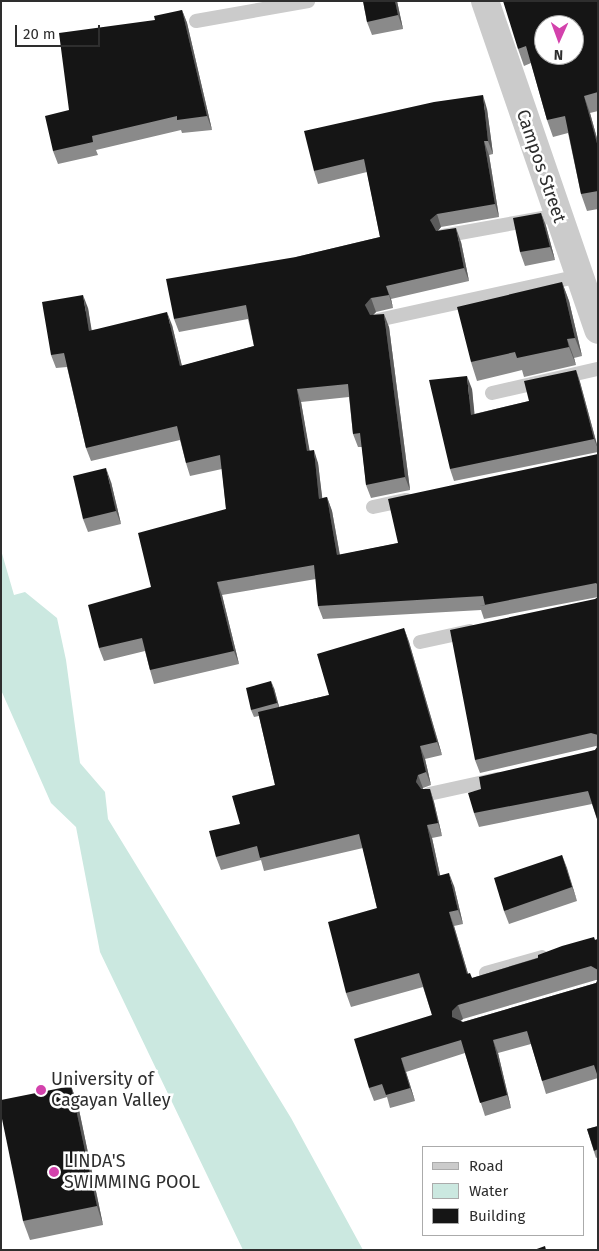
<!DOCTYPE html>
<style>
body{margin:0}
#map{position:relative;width:599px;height:1251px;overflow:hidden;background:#fff;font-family:"Fira Sans",sans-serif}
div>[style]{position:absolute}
.water>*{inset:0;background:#cbe8e0}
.service>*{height:14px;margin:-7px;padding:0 7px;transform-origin:7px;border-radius:7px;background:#cbcbcb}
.tertiary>*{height:28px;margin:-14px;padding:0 14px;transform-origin:14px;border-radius:14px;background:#cbcbcb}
.wall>*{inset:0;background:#8a8a8a}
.shaded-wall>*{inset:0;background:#5b5b5b}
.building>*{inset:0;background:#151515}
.dots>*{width:14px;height:14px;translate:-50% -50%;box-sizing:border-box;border:2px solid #fff;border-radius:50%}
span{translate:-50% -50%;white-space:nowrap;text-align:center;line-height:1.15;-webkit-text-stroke:5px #fff;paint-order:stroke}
.street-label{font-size:18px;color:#2e2e2e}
.poi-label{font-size:18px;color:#2e2e2e}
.left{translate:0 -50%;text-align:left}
.frame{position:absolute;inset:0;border:2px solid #2e2e2e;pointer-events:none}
.legend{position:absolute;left:422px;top:1146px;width:162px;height:90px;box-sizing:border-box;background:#fff;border:1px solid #ababab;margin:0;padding:6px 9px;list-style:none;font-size:15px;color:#2e2e2e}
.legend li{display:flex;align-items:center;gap:10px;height:25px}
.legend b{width:25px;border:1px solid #ababab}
.north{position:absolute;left:534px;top:15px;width:50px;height:50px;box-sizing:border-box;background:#fff;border:1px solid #ababab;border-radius:50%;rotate:182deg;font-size:14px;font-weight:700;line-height:20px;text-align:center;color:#2e2e2e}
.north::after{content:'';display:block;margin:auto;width:18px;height:22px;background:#d342ac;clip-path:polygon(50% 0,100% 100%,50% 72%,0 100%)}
.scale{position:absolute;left:15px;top:25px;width:85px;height:22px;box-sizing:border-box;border:2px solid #2e2e2e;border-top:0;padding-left:6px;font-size:15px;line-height:18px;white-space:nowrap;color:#2e2e2e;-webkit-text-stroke:4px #fff;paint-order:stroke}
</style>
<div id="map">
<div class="water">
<i style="clip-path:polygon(1px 550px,14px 595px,25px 592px,57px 618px,66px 660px,80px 763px,105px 792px,108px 819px,291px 1118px,363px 1250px,243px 1250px,100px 952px,76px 827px,51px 803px,1px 690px)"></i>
</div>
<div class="service">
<i style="left:196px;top:21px;width:114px;rotate:-10.1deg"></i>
<i style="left:443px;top:236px;width:117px;rotate:-10.3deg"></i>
<i style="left:378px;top:320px;width:206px;rotate:-12.3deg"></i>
<i style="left:492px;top:393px;width:109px;rotate:-12.8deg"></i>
<i style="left:373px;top:507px;width:34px;rotate:-12deg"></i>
<i style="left:420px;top:642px;width:51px;rotate:-12.4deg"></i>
<i style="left:429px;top:794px;width:70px;rotate:-12.4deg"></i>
<i style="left:486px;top:973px;width:58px;rotate:-15.9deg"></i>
</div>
<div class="tertiary">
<i style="left:485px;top:1px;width:348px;rotate:71deg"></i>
</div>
<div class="wall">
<i style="clip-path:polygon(363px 1px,397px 1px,403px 29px,372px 35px,367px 22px)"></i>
<i style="clip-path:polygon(598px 1px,598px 111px,590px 113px,598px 142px,598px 209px,587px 211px,581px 194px,568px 133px,553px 137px,547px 120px,531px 63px,524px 66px,518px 49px)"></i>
<i style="clip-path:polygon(182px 10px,187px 23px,212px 130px,182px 133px,181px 130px,96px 150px,98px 155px,58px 164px,53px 151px,155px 20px)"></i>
<i style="clip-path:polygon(487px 109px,493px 154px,489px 155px,499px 217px,441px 227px,438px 231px,461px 242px,469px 281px,391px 299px,393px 308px,376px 312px,373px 315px,389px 327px,410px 490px,371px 498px,366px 485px,362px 447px,358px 447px,353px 434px,349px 397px,301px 402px,309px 450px,318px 463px,322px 498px,327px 497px,332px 511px,340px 555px,398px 543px,598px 454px,598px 597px,484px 619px,481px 610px,323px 619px,318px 606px,316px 579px,222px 595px,239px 664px,154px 684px,150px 670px,145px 651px,104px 661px,99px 648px,151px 587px,226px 509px,222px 469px,190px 476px,186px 463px,180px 440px,91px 461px,86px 448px,67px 367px,56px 368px,51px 355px,88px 308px,91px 330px,172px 325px,182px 366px,254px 346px,248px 319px,179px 332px,174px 319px,296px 257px,380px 237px,367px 172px,318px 184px,314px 171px)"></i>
<i style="clip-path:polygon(541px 213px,546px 226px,555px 260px,525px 266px,520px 252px)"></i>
<i style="clip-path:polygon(562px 282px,569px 301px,582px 356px,574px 358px,576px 365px,524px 377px,522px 370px,477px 381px,471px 362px)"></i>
<i style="clip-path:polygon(576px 370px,580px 382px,598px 448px,598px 452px,454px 481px,450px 469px,472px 389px,474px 414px,529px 401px)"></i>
<i style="clip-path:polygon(111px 482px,121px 524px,88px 532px,83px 519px)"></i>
<i style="clip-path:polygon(598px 597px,598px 822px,592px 804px,479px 827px,474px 813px,481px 789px,595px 750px,597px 747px,596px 746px,480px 773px,475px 760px)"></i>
<i style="clip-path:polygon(evenodd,404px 628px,409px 642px,442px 755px,425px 759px,431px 785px,423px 788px,422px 789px,430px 789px,434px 802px,442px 836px,432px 838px,440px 875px,454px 886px,463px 924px,454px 926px,468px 974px,472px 978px,598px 939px,598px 1078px,546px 1094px,531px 1044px,498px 1053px,511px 1108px,485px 1116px,465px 1053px,406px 1072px,415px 1101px,390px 1108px,387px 1097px,374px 1101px,369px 1088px,432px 1015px,423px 987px,351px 1007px,346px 993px,377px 908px,363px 848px,264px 871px,261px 860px,221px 870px,216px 857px,240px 824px,275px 785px,259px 716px,254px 717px,251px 710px,274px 688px,279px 707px,329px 695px,404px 628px,596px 980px,597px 980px,596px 983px,463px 1022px,460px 1021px,463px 1019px,596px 980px)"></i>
<i style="clip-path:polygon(562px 855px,577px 901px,509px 924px,504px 911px)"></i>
<i style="clip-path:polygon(71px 1086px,78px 1105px,103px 1225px,30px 1240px,23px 1221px)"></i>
<i style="clip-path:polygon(598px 1126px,598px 1157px,596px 1158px,587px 1129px)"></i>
</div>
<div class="shaded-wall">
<i style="clip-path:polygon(395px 1px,397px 1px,403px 29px,398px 15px)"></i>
<i style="clip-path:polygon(182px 10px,187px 23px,212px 130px,207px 116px)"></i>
<i style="clip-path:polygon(483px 95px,487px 109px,493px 154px,488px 141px)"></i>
<i style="clip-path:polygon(584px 96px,590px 113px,598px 142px,598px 148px)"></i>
<i style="clip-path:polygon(484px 141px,489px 155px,499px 217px,495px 204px)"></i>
<i style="clip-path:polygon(541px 213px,546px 226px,555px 260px,550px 247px)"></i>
<i style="clip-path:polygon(437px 214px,441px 227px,435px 234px,430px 220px)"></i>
<i style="clip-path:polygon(456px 228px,461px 242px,469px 281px,464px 268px)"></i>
<i style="clip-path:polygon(562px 282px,569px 301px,582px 356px,575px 338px)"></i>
<i style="clip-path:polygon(386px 286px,391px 299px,393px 308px,389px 295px)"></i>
<i style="clip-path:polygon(83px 295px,88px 308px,94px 344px,89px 331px)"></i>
<i style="clip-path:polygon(371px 298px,376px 312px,370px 318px,365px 305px)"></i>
<i style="clip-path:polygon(167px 312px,172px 325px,185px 379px,180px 366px)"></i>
<i style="clip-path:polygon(384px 314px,389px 327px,410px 490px,405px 477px)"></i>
<i style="clip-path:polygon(567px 339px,574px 358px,576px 365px,569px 347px)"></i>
<i style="clip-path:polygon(576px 370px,580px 382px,598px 449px,594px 439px)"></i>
<i style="clip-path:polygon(467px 376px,472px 389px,476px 428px,471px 415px)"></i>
<i style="clip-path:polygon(297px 389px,301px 402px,312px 464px,307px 451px)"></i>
<i style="clip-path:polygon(314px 450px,318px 463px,324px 512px,319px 499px)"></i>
<i style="clip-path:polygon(106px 468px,111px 482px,121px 524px,116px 511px)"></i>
<i style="clip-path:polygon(327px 497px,332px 511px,342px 568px,337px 555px)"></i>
<i style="clip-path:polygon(217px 582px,222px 595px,239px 664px,234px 651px)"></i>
<i style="clip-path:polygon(404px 628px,409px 642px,442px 755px,437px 742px)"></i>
<i style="clip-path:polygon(271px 681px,274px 688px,280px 710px,277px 703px)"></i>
<i style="clip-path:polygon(420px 746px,425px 759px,431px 785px,426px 772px)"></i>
<i style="clip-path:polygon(418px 775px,423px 788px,420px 795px,416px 782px)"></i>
<i style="clip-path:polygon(430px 789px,434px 802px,442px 836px,438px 823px)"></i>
<i style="clip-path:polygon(427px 825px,432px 838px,443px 889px,438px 876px)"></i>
<i style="clip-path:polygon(562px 855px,567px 868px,577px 901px,572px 887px)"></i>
<i style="clip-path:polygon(449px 873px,454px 886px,463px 924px,458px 910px)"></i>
<i style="clip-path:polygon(449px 912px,454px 926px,472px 987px,467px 974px)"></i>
<i style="clip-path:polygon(458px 1005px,463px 1019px,457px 1024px,452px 1017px,452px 1011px)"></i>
<i style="clip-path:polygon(493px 1040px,498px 1053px,511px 1108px,507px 1095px)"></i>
<i style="clip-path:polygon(401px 1058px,406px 1072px,415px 1101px,410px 1088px)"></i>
<i style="clip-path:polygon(71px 1086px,78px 1105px,103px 1225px,97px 1206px)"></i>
</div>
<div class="building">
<i style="clip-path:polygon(363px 1px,395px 1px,398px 15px,367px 22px)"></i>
<i style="clip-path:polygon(evenodd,503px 1px,598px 1px,598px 92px,584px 96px,598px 147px,598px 191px,581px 194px,565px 116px,547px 120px,526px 46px,518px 49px,503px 1px,544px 25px,574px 25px,574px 55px,544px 55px,544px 25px)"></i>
<i style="clip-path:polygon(182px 10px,207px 116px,177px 120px,177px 116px,92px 136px,93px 142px,53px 151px,45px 116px,69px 110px,59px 33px,155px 20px,154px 16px)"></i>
<i style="clip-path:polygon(483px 95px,488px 141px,484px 141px,495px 204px,437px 214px,430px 220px,436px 231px,456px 228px,464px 268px,386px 286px,389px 295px,371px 298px,365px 305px,370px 315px,384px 314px,405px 477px,366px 485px,360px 433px,353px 434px,348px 384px,297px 389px,307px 451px,314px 450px,319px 499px,327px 497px,337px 555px,398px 543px,388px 499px,598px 454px,598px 585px,596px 583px,479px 606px,485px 605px,483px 596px,318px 606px,314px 565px,217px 582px,234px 651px,150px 670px,142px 638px,99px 648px,88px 605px,151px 587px,138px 533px,226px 509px,220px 455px,186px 463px,177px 426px,86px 448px,64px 353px,51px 355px,42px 302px,83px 295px,89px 331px,167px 312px,180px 366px,254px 346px,246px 305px,174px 319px,166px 279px,296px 257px,380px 237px,364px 159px,314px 171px,304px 131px,434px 102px)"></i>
<i style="clip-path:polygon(541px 213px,550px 247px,520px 252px,513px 218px)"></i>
<i style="clip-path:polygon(562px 282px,575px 338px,567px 339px,569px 347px,517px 358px,515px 352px,471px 362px,457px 307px)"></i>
<i style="clip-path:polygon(576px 370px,594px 439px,450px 469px,429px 380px,467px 376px,471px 415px,529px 401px,524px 381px)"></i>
<i style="clip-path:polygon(106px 468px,116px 511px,83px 519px,73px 476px)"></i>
<i style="clip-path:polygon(598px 597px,598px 735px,591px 733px,475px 760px,450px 630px,595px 599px)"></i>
<i style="clip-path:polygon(404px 628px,437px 742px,420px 746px,426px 772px,418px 775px,416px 782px,421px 789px,430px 789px,438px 823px,427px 825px,438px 876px,449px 873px,458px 910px,449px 912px,467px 974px,470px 973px,472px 978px,538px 958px,538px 955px,562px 946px,594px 937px,595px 940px,598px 939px,598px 970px,591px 966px,458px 1005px,452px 1011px,452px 1017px,463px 1022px,596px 983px,598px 980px,598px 1077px,594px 1065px,542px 1081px,527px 1031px,493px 1040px,507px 1095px,480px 1103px,461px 1040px,401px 1058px,410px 1088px,386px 1095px,382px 1084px,369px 1088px,354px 1039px,432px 1015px,419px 973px,346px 993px,328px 922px,377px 908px,359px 834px,260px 858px,257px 846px,216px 857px,209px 831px,240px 824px,232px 796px,275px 785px,258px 712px,329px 695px,317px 654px)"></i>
<i style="clip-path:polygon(271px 681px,277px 703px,251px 710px,246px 688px)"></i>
<i style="clip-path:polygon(598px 746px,598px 822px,588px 791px,474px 813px,468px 793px,481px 789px,479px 777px,595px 750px)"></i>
<i style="clip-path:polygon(562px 855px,572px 887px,504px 911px,494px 878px)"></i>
<i style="clip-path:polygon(71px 1086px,97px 1206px,23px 1221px,1px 1114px,1px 1100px)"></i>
<i style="clip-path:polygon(598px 1126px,598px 1149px,594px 1151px,587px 1129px)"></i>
<i style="clip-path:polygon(545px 1246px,546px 1250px,534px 1250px)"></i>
</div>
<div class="dots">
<i style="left:41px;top:1090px;background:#d342ac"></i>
<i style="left:54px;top:1172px;background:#d342ac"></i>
</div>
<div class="street-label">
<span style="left:541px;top:166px;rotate:71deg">Campos Street</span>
</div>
<div class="poi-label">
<span class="left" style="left:51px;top:1090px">University of<br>Cagayan Valley</span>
<span class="left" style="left:64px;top:1172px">LINDA'S<br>SWIMMING POOL</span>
</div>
<div class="frame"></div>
<ul class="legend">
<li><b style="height:6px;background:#cbcbcb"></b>Road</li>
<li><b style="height:14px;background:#cbe8e0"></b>Water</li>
<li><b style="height:14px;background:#151515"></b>Building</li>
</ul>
<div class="north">N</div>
<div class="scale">20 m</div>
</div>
